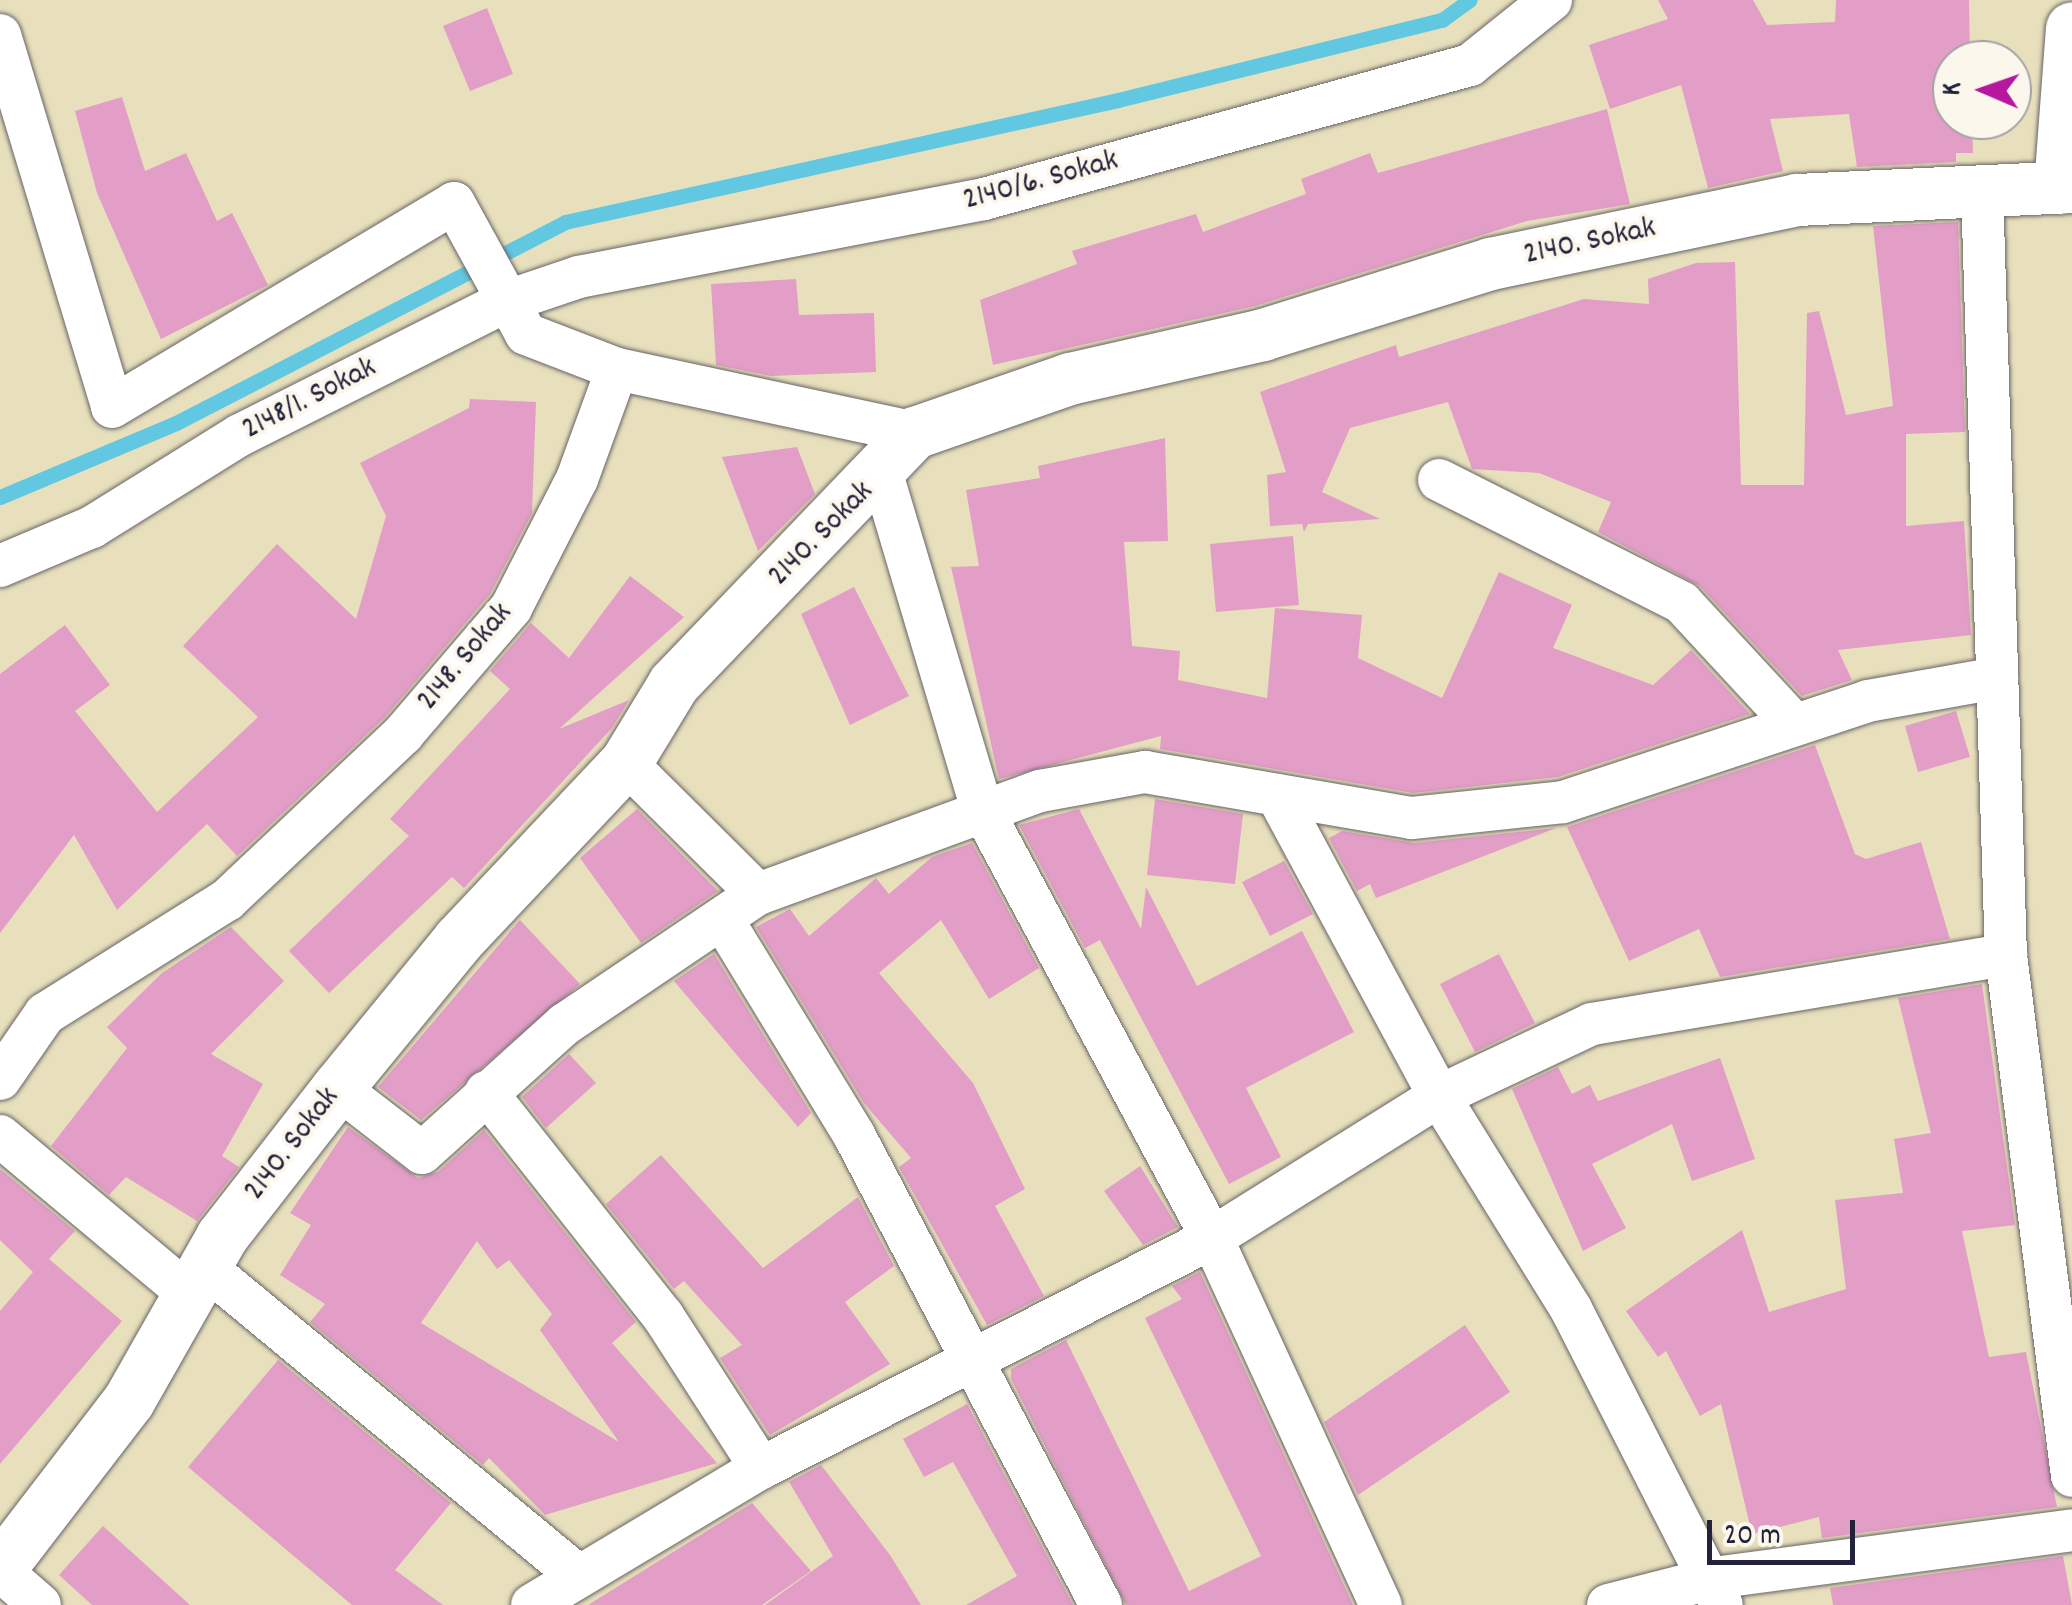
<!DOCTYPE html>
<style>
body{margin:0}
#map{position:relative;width:2072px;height:1605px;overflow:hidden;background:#e8e0bc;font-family:Dekko,sans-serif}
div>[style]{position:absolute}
.stream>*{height:15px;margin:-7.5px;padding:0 7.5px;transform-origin:7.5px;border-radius:7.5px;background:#62c7e0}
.building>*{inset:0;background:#e29ec6}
.roads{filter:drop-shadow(0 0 2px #676468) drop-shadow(0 0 2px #676468)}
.minor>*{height:42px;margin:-21px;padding:0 21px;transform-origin:21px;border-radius:21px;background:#fff}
.tertiary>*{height:52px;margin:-26px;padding:0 26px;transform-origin:26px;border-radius:26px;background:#fff}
span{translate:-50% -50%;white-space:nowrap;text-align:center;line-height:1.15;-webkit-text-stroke:8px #fbf7ec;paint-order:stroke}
.street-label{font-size:32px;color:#22223b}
.north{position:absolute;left:1932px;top:40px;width:100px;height:100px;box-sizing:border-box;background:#fbf7ec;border:2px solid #a4a2a5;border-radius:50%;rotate:272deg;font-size:28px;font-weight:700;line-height:40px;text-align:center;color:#22223b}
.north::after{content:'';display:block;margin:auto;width:35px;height:45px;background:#b5179e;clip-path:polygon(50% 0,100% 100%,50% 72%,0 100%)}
.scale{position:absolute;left:1707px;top:1520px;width:148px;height:45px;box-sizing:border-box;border:5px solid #22223b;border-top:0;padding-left:12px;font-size:30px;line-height:35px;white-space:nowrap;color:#22223b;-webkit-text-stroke:8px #fbf7ec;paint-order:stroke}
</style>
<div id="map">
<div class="stream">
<i style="left:0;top:497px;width:191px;rotate:-22.8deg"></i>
<i style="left:176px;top:423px;width:438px;rotate:-27.3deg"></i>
<i style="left:565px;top:222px;width:566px;rotate:-12.44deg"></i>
<i style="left:1118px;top:100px;width:334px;rotate:-13.9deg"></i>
<i style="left:1442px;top:20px;width:34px;rotate:-36deg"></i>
</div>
<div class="building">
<i style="clip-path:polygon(1658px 0,1753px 0,1767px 25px,1835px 22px,1836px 0,1969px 0,1970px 60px,1952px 60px,1952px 120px,1972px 120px,1973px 153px,1956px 153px,1956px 162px,1857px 167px,1849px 114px,1770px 119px,1783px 171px,1708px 188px,1681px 85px,1610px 109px,1589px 45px,1668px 19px)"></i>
<i style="clip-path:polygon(487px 8px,513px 74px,470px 91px,443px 26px)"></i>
<i style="clip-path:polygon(122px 97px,145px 171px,186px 153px,217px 221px,232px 213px,268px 285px,161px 339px,97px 193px,75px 111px)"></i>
<i style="clip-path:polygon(1607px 109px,1630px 204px,1527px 221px,1255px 306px,993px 365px,980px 300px,1077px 264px,1072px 251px,1196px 214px,1203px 232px,1306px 194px,1301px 179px,1370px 153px,1378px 173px)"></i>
<i style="clip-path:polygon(1958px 222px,1965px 432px,1906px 434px,1906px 526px,1964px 521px,1971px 635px,1838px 650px,1852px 680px,1802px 696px,1700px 586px,1598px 532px,1611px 502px,1539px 473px,1472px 469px,1448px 402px,1350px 428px,1322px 492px,1380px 519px,1308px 524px,1304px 532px,1302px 524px,1270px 526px,1267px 475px,1286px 472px,1260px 392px,1396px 345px,1399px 357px,1584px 299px,1649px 304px,1648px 279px,1696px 263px,1735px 262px,1741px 485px,1804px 485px,1807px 313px,1819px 311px,1846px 415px,1893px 406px,1873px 226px)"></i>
<i style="clip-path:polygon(796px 279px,799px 315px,874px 313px,876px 372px,771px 376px,716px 365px,711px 284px)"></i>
<i style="clip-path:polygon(470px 399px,536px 402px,532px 513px,490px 594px,385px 717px,237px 856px,207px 824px,117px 910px,74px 835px,0 933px,0 674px,65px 625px,110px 685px,75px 711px,157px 812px,258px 717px,183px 646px,277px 544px,356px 619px,386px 516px,360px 463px,469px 408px)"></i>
<i style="clip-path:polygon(1165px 438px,1168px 541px,1124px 542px,1132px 646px,1180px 651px,1178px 680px,1267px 698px,1275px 608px,1362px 615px,1358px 658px,1442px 698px,1499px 572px,1572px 605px,1553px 648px,1653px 685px,1691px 650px,1750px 714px,1558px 777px,1413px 793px,1160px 749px,1161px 736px,999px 779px,951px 567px,979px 566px,966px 490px,1040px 478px,1038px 466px)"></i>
<i style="clip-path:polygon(797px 447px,815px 494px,758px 551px,722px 457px)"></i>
<i style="clip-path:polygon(1293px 536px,1299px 605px,1216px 612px,1210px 544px)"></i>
<i style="clip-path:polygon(630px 576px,684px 617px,559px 729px,629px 700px,612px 728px,464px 888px,452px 877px,329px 993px,289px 951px,409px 836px,390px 819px,510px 689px,490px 671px,531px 623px,569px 658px)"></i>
<i style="clip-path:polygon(854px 587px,909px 696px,850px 725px,801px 614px)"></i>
<i style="clip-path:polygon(1956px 711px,1970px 757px,1918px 772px,1905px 726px)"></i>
<i style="clip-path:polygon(1815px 745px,1855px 854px,1866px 859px,1921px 842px,1950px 939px,1720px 977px,1699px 929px,1629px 961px,1567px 827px)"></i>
<i style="clip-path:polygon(1155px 799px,1243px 814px,1235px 884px,1147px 875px)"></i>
<i style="clip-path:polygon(637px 809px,718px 891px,641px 943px,580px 858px)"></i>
<i style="clip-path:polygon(1079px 809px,1141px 929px,1146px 887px,1197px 986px,1302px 931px,1354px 1032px,1246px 1088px,1281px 1157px,1229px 1184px,1100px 940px,1085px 948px,1019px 825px)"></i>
<i style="clip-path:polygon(1556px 828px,1376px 898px,1370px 884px,1357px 891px,1329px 838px,1342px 831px,1414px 843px)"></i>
<i style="clip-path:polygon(972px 843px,1039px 968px,989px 999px,941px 920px,879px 973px,973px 1083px,1025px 1189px,995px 1206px,1044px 1296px,987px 1325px,899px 1167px,911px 1158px,864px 1103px,756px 927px,790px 909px,809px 936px,876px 878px,889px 894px,932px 857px)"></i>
<i style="clip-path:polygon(1284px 861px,1313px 914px,1270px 936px,1242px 882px)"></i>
<i style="clip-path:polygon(520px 920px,580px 984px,421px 1120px,378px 1087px)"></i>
<i style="clip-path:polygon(231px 927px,284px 981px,211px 1054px,263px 1084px,222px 1156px,239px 1167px,197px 1221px,126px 1177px,109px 1195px,51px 1146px,127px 1048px,107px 1027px,162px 973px)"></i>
<i style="clip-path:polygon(714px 954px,811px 1113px,798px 1127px,674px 981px)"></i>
<i style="clip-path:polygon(1499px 954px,1535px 1023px,1475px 1052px,1440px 984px)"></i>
<i style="clip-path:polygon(1982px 984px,2015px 1225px,1962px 1231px,1989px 1357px,2026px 1352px,2057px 1507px,1822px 1538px,1819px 1517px,1752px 1534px,1721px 1404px,1700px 1416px,1666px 1351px,1658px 1357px,1626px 1311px,1742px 1230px,1769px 1312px,1846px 1289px,1835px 1200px,1903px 1193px,1894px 1139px,1931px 1133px,1898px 998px)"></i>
<i style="clip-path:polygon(569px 1054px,596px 1083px,546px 1128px,522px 1097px)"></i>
<i style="clip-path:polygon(1720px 1058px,1755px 1159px,1692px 1181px,1672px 1124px,1592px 1164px,1626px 1228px,1583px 1251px,1512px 1089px,1558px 1067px,1572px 1094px,1590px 1085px,1598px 1101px)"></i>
<i style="clip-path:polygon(evenodd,348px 1127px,418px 1178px,438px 1172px,484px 1130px,636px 1322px,612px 1343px,717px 1463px,545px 1515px,489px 1458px,483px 1465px,310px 1322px,325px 1304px,280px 1275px,311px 1225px,290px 1213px,348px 1127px,477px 1241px,497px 1269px,509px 1260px,552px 1314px,540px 1330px,619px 1442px,421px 1323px,477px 1241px)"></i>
<i style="clip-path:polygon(661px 1155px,763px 1268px,858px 1197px,894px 1266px,845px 1302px,890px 1364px,770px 1435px,720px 1358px,742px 1345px,684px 1281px,674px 1289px,606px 1204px)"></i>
<i style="clip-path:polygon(1140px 1166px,1178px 1227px,1143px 1245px,1104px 1191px)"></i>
<i style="clip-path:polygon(0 1169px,75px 1231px,49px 1259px,122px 1321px,0 1464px,0 1311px,33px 1272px,0 1240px)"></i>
<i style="clip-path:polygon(1200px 1272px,1353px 1605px,1126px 1605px,1011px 1379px,1011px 1369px,1066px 1340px,1189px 1591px,1261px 1556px,1145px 1318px,1182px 1299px,1172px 1286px)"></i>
<i style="clip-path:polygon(1465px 1325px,1510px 1392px,1358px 1495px,1324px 1422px)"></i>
<i style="clip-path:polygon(278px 1360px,451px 1503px,395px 1570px,443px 1605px,352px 1605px,188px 1467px)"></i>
<i style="clip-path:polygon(967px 1404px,1073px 1605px,966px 1605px,1017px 1576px,953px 1462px,924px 1477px,903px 1439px)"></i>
<i style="clip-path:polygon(821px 1465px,890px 1555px,921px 1605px,765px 1605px,833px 1556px,789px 1482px)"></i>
<i style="clip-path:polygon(752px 1503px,811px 1571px,762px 1605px,588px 1605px)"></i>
<i style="clip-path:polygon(103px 1526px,190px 1605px,92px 1605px,59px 1575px)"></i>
<i style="clip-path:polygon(2063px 1556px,2072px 1605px,1833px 1605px,1830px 1588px)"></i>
</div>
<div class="roads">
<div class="minor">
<i style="left:0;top:35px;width:388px;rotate:73.2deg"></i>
<i style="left:112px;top:407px;width:398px;rotate:-30.8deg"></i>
<i style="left:454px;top:203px;width:149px;rotate:61.2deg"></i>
<i style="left:526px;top:334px;width:97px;rotate:21deg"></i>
<i style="left:1982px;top:189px;width:766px;rotate:88.21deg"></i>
<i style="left:2006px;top:955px;width:525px;rotate:82.78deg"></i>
<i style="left:882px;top:474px;width:350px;rotate:73.4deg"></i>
<i style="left:982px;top:809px;width:487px;rotate:61.8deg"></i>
<i style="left:1212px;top:1238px;width:404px;rotate:65.3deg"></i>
<i style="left:1439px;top:480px;width:272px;rotate:26.8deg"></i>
<i style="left:1682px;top:603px;width:165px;rotate:47.2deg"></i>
<i style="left:0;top:566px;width:100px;rotate:-23deg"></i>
<i style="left:92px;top:527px;width:174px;rotate:-31.9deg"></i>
<i style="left:240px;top:435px;width:297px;rotate:-26.7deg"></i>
<i style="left:505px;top:302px;width:78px;rotate:-18.7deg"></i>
<i style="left:579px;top:277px;width:412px;rotate:-10.9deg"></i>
<i style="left:984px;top:199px;width:504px;rotate:-15.41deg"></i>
<i style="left:1470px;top:65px;width:104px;rotate:-38.7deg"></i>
<i style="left:626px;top:763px;width:186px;rotate:44.8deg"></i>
<i style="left:1277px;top:795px;width:342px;rotate:61.7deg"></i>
<i style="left:1439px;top:1096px;width:169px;rotate:-25.2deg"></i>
<i style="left:1592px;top:1024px;width:420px;rotate:-9.5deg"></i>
<i style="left:724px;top:922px;width:250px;rotate:58.6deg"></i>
<i style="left:854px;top:1135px;width:531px;rotate:62.28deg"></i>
<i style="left:0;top:1079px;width:79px;rotate:-55.3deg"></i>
<i style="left:45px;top:1014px;width:215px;rotate:-32.1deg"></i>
<i style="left:227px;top:900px;width:242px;rotate:-43.3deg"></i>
<i style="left:403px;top:734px;width:166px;rotate:-49.4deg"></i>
<i style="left:511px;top:608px;width:145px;rotate:-62.9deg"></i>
<i style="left:577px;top:479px;width:117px;rotate:-70deg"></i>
<i style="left:617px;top:369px;width:305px;rotate:12.1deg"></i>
<i style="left:338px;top:1088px;width:106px;rotate:37.7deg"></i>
<i style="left:422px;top:1153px;width:193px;rotate:-42.1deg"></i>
<i style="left:565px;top:1024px;width:233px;rotate:-34deg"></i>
<i style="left:758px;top:894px;width:300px;rotate:-20.1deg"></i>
<i style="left:1040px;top:791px;width:107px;rotate:-10.3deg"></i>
<i style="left:1145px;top:772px;width:271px;rotate:9.8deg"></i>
<i style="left:1412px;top:818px;width:152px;rotate:-6deg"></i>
<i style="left:1563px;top:802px;width:321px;rotate:-18.3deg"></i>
<i style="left:1868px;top:701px;width:131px;rotate:-10.1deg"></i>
<i style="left:486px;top:1092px;width:285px;rotate:51.7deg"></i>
<i style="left:663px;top:1316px;width:181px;rotate:57.2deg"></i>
<i style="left:0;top:1136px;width:248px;rotate:39.9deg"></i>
<i style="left:205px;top:1267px;width:480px;rotate:39.6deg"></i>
<i style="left:0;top:1570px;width:53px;rotate:41.2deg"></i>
<i style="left:532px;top:1605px;width:267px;rotate:-30.9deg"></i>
<i style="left:761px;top:1468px;width:506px;rotate:-27.02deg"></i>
<i style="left:1212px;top:1238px;width:268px;rotate:-32deg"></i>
<i style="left:1439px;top:1096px;width:251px;rotate:58.2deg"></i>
<i style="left:1571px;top:1309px;width:332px;rotate:63deg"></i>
<i style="left:1608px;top:1605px;width:109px;rotate:-14.3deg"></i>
<i style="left:1714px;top:1578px;width:361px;rotate:-7.6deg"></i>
</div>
<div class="tertiary">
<i style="left:2060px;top:188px;width:160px;rotate:-85.7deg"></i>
<i style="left:0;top:1569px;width:212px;rotate:-52.5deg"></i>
<i style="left:129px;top:1401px;width:189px;rotate:-60.4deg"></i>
<i style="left:222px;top:1237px;width:189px;rotate:-52.1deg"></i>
<i style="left:338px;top:1088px;width:191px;rotate:-50.7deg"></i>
<i style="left:459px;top:940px;width:243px;rotate:-46.7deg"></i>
<i style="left:626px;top:763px;width:92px;rotate:-58.7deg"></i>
<i style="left:674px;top:684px;width:348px;rotate:-46.2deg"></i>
<i style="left:915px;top:433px;width:164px;rotate:-19.2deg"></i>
<i style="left:1070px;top:379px;width:198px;rotate:-12.8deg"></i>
<i style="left:1263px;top:335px;width:239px;rotate:-17.3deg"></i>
<i style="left:1491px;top:264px;width:313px;rotate:-11.8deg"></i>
<i style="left:1797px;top:200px;width:275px;rotate:-2.7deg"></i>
</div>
</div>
<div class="street-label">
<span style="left:1041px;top:182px;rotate:-15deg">2140/6. Sokak</span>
<span style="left:1590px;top:243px;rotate:-12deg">2140. Sokak</span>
<span style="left:310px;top:400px;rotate:-27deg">2148/1. Sokak</span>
<span style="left:822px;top:535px;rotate:-45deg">2140. Sokak</span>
<span style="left:466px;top:658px;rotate:-50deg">2148. Sokak</span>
<span style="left:293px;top:1145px;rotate:-52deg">2140. Sokak</span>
</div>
<div class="north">K</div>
<div class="scale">20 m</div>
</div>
